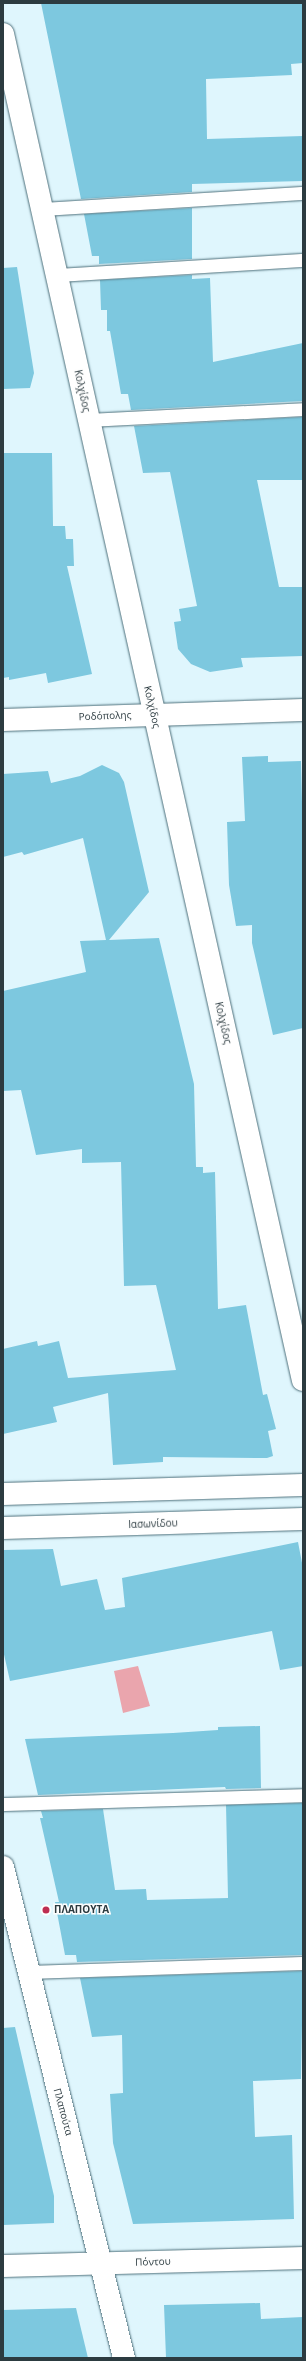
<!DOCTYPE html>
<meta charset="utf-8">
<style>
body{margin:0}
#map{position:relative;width:306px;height:2361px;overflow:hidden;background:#dff6fd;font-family:"Open Sans",sans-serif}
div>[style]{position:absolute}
.water>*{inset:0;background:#eaa5ad}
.building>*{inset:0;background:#7dc8df}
.roads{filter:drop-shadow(0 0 1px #4e707b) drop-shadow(0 0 1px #4e707b)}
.lane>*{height:13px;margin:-6.5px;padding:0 6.5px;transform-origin:6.5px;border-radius:6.5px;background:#fff}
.street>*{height:22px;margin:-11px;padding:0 11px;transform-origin:11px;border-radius:11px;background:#fff}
.secondary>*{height:22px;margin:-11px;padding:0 11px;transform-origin:11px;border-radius:11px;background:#fff}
.dots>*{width:11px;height:11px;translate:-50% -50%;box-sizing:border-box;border:2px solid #fefefe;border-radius:50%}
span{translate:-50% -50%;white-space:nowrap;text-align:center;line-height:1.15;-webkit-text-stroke:3px #fefefe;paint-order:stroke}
.street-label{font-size:10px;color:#2c3b40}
.poi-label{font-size:10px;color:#2c3b40;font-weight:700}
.left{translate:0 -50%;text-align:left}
.frame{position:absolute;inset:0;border:4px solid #2c3b40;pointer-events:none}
</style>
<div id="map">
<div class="water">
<i style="clip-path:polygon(138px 1666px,150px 1706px,123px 1713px,114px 1671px)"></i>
</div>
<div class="building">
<i style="clip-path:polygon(41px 3px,303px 3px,303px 63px,291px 64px,292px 75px,206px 79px,207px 139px,303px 136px,303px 181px,192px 184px,192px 192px,81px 199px)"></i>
<i style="clip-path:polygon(192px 208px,192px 259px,99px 264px,99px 256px,92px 256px,84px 214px)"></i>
<i style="clip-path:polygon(17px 267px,34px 373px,30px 388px,3px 389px,3px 268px)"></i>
<i style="clip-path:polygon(192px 275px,192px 279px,210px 278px,213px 362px,303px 343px,303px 401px,131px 410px,128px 394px,121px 394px,110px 331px,107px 331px,107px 310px,101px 310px,100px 280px)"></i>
<i style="clip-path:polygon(303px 417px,303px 480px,257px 480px,279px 587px,303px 587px,303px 656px,241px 658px,243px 667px,210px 672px,191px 664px,178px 649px,174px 622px,181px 621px,179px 609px,197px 606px,170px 472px,143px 473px,134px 426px)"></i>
<i style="clip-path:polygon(3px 453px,52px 453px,53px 526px,65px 526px,66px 539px,73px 539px,74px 566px,67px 566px,92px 674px,48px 683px,46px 673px,9px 680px,9px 677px,3px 678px)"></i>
<i style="clip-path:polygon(268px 756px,268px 762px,301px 761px,302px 802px,303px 1028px,273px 1035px,252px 943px,252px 925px,236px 926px,229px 885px,227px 822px,245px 821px,242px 757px)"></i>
<i style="clip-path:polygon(102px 765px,119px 773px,124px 782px,149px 892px,109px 940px,159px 938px,194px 1084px,196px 1167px,203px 1167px,203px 1173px,215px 1172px,218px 1309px,246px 1305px,263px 1395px,267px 1394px,276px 1429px,268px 1431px,273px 1456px,267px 1458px,163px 1457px,163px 1462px,113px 1465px,108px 1393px,53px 1407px,57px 1422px,3px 1434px,3px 1349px,37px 1341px,38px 1346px,59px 1341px,68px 1378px,176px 1370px,156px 1285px,124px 1286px,121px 1162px,82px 1163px,82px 1149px,36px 1155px,21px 1090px,3px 1091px,3px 991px,86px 972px,80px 941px,106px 940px,83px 838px,24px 855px,22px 852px,3px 857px,3px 774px,48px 771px,51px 783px,80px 776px)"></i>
<i style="clip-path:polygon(298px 1542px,303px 1568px,303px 1666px,280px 1670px,272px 1631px,10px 1681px,3px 1650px,3px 1550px,53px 1549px,61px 1586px,97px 1579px,105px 1610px,125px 1607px,122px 1578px)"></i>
<i style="clip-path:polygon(260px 1726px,261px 1788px,226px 1789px,225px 1787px,38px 1795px,25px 1739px,173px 1733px,218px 1730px,218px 1727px)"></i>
<i style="clip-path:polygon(303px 1803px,303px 1955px,77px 1962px,76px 1955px,65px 1955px,55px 1902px,59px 1902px,40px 1818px,43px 1818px,41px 1811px,103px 1809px,115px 1890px,146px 1889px,147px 1900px,228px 1898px,226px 1805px)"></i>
<i style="clip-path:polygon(303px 1971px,301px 2079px,253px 2081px,255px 2137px,292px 2135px,294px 2219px,133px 2224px,113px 2143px,110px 2094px,123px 2093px,122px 2035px,92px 2037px,80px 1978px)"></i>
<i style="clip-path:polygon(15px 2027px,54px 2196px,54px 2223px,3px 2225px,3px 2028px)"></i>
<i style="clip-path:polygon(260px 2303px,261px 2319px,303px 2317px,303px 2358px,166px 2358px,164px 2305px)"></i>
<i style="clip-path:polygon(76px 2308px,88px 2358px,3px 2358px,3px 2310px)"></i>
</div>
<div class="roads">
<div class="lane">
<i style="left:41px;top:209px;width:262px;rotate:-3.5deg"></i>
<i style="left:56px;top:275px;width:247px;rotate:-3.5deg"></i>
<i style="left:88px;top:420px;width:215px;rotate:-2.9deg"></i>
<i style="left:3px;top:1804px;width:300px;rotate:-1.7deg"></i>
<i style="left:27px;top:1972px;width:276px;rotate:-1.9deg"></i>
</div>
<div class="street">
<i style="left:3px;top:34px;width:1379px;rotate:77.44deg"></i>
<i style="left:3px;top:720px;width:300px;rotate:-1.9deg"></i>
<i style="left:3px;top:1867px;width:506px;rotate:76.16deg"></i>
<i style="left:3px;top:2266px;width:300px;rotate:-1.5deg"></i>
</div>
<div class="secondary">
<i style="left:3px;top:1494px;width:300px;rotate:-1.7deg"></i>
<i style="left:3px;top:1528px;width:300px;rotate:-1.7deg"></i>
</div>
</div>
<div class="dots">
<i style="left:46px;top:1910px;background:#be2e52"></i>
</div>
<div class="street-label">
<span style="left:82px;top:391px;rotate:78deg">Κολχίδος</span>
<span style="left:152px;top:707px;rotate:77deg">Κολχίδος</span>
<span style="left:105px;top:716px;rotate:-2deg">Ροδόπολης</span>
<span style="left:223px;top:1023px;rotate:77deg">Κολχίδος</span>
<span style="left:153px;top:1524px;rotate:-2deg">Ιασωνίδου</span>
<span style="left:63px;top:2112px;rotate:75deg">Πλαπούτα</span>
<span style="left:153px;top:2262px;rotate:-2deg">Πόντου</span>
</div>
<div class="poi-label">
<span class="left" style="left:54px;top:1910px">ΠΛΑΠΟΥΤΑ</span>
</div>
<div class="frame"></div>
</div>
